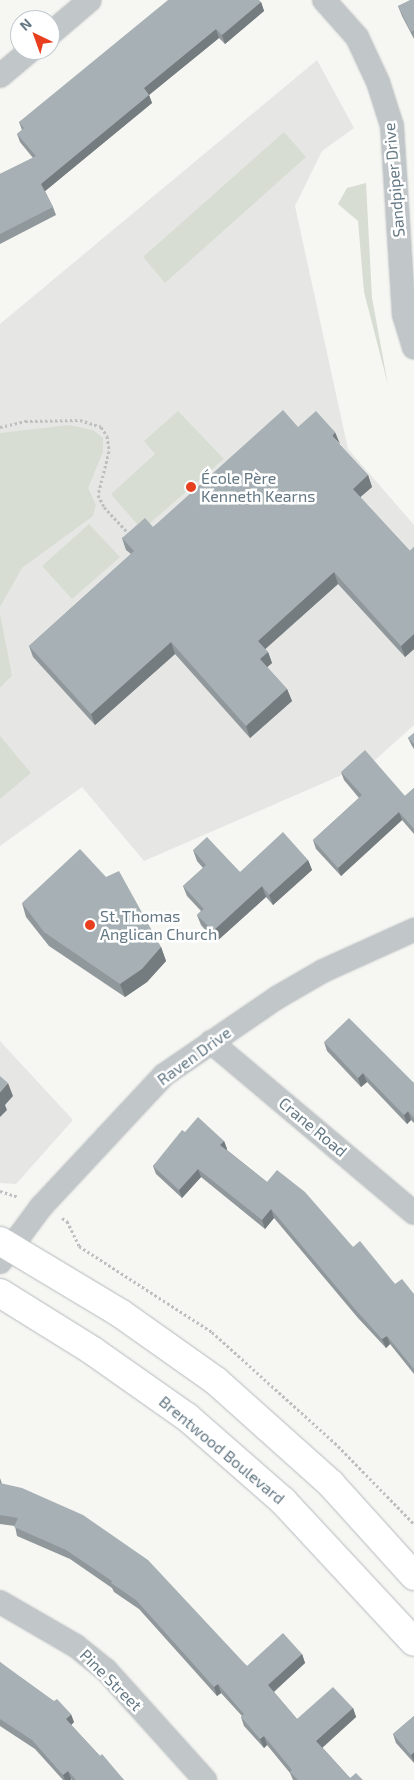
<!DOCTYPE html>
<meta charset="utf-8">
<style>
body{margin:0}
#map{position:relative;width:414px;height:1780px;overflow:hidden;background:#f6f6f2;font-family:"Exo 2",sans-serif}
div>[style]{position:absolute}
.built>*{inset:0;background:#e6e7e5}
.green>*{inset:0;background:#d7ddd3}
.path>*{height:3px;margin-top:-1.5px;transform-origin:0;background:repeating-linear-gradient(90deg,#bdbfc1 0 2.5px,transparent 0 5px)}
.roads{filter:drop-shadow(0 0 1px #b3b9bd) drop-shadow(0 0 1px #b3b9bd)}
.minor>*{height:22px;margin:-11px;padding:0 11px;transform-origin:11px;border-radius:11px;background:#c1c6c8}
.secondary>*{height:28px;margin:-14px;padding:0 14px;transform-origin:14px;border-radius:14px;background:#fff}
.wall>*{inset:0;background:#90989c}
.shaded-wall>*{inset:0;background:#757c7f}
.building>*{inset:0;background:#a7b1b5}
.dots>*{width:14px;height:14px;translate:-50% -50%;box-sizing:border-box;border:2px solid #fff;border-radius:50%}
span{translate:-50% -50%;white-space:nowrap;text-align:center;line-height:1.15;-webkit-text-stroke:5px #fff;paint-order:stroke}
.street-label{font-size:16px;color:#647884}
.poi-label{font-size:16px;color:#647884}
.left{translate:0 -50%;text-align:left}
.north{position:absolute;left:10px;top:10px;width:50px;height:50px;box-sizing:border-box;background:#fff;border:1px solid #c1c9ce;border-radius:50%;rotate:318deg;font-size:14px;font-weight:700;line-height:20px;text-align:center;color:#647884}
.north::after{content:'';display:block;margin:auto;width:18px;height:22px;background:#e8401f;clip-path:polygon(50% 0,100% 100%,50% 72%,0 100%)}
</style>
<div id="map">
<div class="built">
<i style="clip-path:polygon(317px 60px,354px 128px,322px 151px,295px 206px,348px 449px,414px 525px,414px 725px,374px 761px,144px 861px,82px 787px,0 846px,0 688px,12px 676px,0 632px,0 324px)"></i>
<i style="clip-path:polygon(0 1041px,73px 1120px,16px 1184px,0 1183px)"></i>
</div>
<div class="green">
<i style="clip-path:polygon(284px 132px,306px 157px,165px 283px,143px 257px)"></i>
<i style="clip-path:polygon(366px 183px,372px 298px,388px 385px,364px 292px,358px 221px,338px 204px,347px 188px)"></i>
<i style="clip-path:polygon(178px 411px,224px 459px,142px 530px,111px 494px,155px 454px,144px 441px)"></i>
<i style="clip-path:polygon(69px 425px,93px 430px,103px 438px,103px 452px,88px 488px,96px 505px,93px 516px,22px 568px,0 607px,0 433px)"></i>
<i style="clip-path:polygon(89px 524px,120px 557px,72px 599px,42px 566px)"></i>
<i style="clip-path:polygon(0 613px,12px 676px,0 688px)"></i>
<i style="clip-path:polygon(0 736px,31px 773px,0 799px)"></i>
</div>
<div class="path">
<i style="left:0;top:427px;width:26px;rotate:-13deg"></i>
<i style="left:25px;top:421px;width:55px;rotate:-1deg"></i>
<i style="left:80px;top:420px;width:22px;rotate:18deg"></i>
<i style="left:101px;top:427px;width:11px;rotate:56deg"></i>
<i style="left:107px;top:436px;width:15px;rotate:82deg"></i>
<i style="left:109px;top:451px;width:45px;rotate:104deg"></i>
<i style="left:98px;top:495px;width:13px;rotate:63deg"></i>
<i style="left:104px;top:507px;width:40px;rotate:47deg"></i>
<i style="left:0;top:1191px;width:19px;rotate:18deg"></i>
<i style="left:62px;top:1218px;width:6px;rotate:31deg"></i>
<i style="left:67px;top:1221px;width:28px;rotate:64deg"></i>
<i style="left:79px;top:1246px;width:158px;rotate:32.9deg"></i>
<i style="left:212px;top:1332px;width:170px;rotate:42.1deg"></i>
<i style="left:338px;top:1446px;width:109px;rotate:45.7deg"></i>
</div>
<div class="roads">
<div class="minor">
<i style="left:324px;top:0;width:50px;rotate:48.3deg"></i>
<i style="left:357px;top:37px;width:50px;rotate:65deg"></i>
<i style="left:378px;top:82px;width:46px;rotate:72.3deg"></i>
<i style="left:392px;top:126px;width:189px;rotate:86.4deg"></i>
<i style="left:404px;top:315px;width:34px;rotate:73deg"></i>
<i style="left:50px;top:34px;width:52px;rotate:-40.4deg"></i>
<i style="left:0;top:76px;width:40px;rotate:-40deg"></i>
<i style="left:211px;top:1042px;width:265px;rotate:40.1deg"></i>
<i style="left:0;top:1262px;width:69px;rotate:-53.3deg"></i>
<i style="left:41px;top:1207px;width:180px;rotate:-47deg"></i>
<i style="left:164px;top:1075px;width:138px;rotate:-34.4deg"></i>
<i style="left:278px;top:997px;width:52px;rotate:-30deg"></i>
<i style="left:323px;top:971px;width:100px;rotate:-24.3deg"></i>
<i style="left:0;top:1602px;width:88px;rotate:30.1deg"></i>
<i style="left:76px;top:1646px;width:38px;rotate:39deg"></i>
<i style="left:106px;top:1670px;width:148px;rotate:48deg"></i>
</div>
<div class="secondary">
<i style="left:0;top:1241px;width:140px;rotate:31deg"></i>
<i style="left:120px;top:1313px;width:118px;rotate:35.3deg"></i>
<i style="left:216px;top:1381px;width:154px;rotate:41.8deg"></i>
<i style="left:331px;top:1484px;width:124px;rotate:47.9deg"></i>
<i style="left:0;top:1293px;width:110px;rotate:31.9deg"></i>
<i style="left:93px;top:1351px;width:115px;rotate:35.1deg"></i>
<i style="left:187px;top:1417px;width:128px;rotate:41.2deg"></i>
<i style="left:283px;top:1501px;width:192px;rotate:47.1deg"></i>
</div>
</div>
<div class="wall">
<i style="clip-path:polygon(414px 0,414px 39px,402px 16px,398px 6px)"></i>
<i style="clip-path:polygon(261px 2px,264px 11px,225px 44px,219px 38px,149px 95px,152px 103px,45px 191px,53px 207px,56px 215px,0 244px,0 174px,33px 158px,20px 142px,17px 134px,22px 130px,19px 122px)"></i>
<i style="clip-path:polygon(298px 427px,339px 444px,368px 475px,372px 487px,360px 497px,410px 551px,414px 547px,414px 649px,405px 657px,338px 584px,265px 649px,268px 652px,272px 663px,267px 667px,287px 689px,292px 701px,250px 738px,175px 654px,95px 725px,33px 657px,29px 646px,131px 554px,126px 550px,122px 538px,153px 527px)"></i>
<i style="clip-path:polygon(414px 733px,414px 749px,412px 746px,408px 738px)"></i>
<i style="clip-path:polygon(341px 772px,405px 796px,414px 788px,414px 834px,402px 820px,341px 876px,316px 849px,313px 840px,359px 798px,344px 780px)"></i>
<i style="clip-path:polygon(193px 850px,240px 872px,308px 860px,312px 870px,273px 905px,266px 897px,216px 942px,201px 925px,197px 915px,201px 911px,187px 896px,183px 886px,203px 868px,197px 861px)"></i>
<i style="clip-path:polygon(22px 903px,161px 947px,166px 961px,147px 982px,125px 997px,49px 946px,26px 917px)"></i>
<i style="clip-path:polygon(324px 1042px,414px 1083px,414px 1123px,411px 1120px,407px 1124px,367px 1082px,361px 1087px,327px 1051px)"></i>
<i style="clip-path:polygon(185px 1132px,224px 1141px,227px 1149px,227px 1150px,267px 1182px,353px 1247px,395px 1284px,414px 1294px,414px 1374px,390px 1344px,386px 1348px,358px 1318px,274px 1218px,265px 1229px,201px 1177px,182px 1198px,156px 1174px,153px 1166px)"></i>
<i style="clip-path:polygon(0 1478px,2px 1484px,247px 1666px,302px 1654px,305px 1663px,274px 1692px,297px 1719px,353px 1708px,356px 1717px,322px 1747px,350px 1778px,363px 1780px,293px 1780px,290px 1773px,267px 1745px,264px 1748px,244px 1726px,241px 1717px,242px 1716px,221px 1693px,217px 1696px,139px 1609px,114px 1592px,112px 1588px,70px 1559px,17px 1536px,15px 1526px,0 1524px)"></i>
<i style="clip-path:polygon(0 1662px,74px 1722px,71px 1725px,100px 1756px,124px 1780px,72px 1780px,71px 1779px,71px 1780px,63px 1780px,35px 1749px,0 1726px)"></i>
<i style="clip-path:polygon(414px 1716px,414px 1763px,396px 1743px,393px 1734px)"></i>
</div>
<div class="shaded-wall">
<i style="clip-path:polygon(261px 2px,264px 11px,225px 44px,222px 35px)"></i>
<i style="clip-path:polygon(216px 29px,219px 38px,149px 95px,152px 103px,44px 192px,41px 184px,144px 88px)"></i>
<i style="clip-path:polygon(335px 432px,340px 444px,332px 436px)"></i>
<i style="clip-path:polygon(368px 475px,372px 487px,357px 500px,353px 489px)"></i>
<i style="clip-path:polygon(334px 572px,338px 584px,262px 652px,258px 641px)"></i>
<i style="clip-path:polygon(414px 634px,414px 649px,405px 657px,401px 646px)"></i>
<i style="clip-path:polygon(171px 642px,175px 654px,95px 725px,91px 714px)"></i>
<i style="clip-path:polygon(268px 652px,272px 663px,264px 670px,260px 659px)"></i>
<i style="clip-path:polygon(287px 689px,292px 701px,250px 738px,246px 726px)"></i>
<i style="clip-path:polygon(399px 812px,402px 820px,341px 876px,338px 868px)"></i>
<i style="clip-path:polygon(308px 860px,312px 870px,273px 905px,269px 895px)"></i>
<i style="clip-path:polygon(262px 886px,266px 897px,216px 942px,213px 931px)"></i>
<i style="clip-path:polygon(161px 947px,166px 961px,147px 982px,125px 997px,120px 984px)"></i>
<i style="clip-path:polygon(363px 1073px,367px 1082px,361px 1087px,358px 1078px)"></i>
<i style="clip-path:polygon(8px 1083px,13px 1096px,5px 1105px,7px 1110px,0 1117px,0 1092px)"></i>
<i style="clip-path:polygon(408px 1111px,411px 1120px,407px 1124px,404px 1115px)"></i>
<i style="clip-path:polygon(224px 1141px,227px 1149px,223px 1153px,220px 1145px)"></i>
<i style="clip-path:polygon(198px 1169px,201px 1177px,182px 1198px,179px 1190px)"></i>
<i style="clip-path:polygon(271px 1209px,274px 1218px,265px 1229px,262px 1220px)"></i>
<i style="clip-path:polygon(387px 1336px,390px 1344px,386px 1348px,382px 1339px)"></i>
<i style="clip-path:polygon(302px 1654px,305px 1663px,271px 1694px,268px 1685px)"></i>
<i style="clip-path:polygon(218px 1684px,221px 1693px,217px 1696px,214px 1687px)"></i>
<i style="clip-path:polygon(353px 1708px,356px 1717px,320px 1750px,316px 1741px)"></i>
<i style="clip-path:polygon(71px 1714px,74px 1722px,69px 1727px,66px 1719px)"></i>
<i style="clip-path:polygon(264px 1736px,267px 1745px,264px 1748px,260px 1739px)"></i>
<i style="clip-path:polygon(414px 1752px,414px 1762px,411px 1755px)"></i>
<i style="clip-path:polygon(68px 1771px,71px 1779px,71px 1780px,65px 1780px,63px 1775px)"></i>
</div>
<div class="building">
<i style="clip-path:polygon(168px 0,259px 0,261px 2px,222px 35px,216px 29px,144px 88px,149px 95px,41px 184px,53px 207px,0 234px,0 174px,36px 156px,17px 134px,24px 128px,19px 122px)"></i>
<i style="clip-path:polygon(410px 0,414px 0,414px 30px,411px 32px,398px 6px)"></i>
<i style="clip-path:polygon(283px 410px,298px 427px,316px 411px,335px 432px,332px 436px,368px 475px,353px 489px,410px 551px,414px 547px,414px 634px,401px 646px,334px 572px,258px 641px,268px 652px,260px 659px,287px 689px,246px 726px,171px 642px,91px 714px,29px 646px,134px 551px,122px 538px,145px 518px,153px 527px)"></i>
<i style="clip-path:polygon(414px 733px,414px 744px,408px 738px)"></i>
<i style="clip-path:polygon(365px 750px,405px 796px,414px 788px,414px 829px,399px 812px,338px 868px,313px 840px,362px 795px,341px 772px)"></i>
<i style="clip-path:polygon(283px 832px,308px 860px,269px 895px,262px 886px,213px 931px,197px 915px,204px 909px,183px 886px,206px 865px,193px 850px,207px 837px,240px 872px)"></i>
<i style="clip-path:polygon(80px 849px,106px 877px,119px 871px,161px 947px,142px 969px,120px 984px,44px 932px,22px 903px)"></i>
<i style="clip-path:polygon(349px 1018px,414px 1083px,414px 1118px,408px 1111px,404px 1115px,363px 1073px,358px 1078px,324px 1042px)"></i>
<i style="clip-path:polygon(0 1076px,8px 1083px,0 1092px)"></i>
<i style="clip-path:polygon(198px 1117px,224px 1141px,220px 1145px,267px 1182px,277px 1170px,305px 1192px,353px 1247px,360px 1241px,395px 1284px,402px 1279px,414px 1294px,414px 1369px,387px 1336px,382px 1339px,355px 1309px,271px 1209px,262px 1220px,198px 1169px,179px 1190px,153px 1166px,182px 1130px,185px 1132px)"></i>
<i style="clip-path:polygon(0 1483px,22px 1488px,83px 1515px,148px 1560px,247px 1666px,283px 1633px,302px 1654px,268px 1685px,297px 1719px,333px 1687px,353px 1708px,316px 1741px,350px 1778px,356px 1773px,363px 1780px,298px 1780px,290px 1772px,292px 1770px,264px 1736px,260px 1739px,241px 1717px,244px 1714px,218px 1684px,214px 1687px,136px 1600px,111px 1583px,112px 1581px,66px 1550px,14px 1527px,18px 1518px,0 1515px)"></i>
<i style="clip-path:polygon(0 1662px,54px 1701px,57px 1699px,71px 1714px,66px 1719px,100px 1756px,102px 1754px,124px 1780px,76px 1780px,68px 1771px,63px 1775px,32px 1740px,0 1719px)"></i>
<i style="clip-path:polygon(414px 1716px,414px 1752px,411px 1755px,393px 1734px)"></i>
</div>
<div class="dots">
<i style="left:191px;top:487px;background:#e8401f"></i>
<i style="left:90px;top:925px;background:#e8401f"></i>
</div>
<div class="street-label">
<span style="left:394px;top:180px;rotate:-95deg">Sandpiper Drive</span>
<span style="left:194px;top:1056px;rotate:-36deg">Raven Drive</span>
<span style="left:313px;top:1127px;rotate:40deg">Crane Road</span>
<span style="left:222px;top:1450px;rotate:40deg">Brentwood Boulevard</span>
<span style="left:111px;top:1680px;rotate:45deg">Pine Street</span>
</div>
<div class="poi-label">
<span class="left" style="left:201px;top:487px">École Père<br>Kenneth Kearns</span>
<span class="left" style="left:100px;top:925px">St. Thomas<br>Anglican Church</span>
</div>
<div class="north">N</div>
</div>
